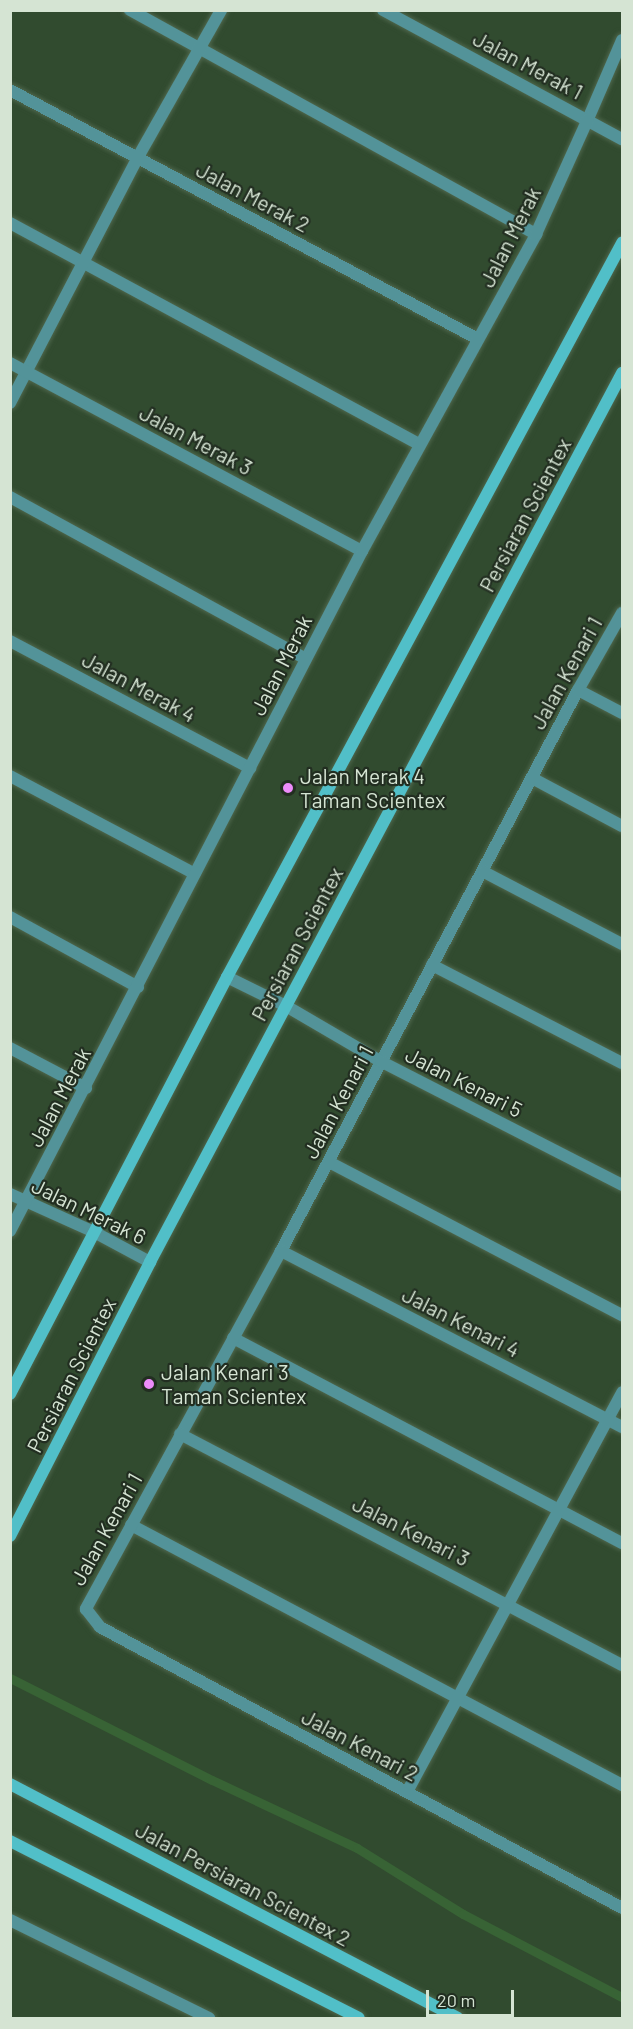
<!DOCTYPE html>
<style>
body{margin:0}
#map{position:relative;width:633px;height:2029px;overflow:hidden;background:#314b2f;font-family:Barlow,sans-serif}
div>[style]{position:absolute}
.stream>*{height:9px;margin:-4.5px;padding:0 4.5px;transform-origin:4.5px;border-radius:4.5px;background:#386335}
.roads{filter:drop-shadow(0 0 2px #4f674d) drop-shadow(0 0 2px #4f674d)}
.lane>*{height:12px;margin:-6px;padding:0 6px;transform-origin:6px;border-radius:6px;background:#539399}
.street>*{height:12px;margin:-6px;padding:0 6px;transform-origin:6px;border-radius:6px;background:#539399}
.secondary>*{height:12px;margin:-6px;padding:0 6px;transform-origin:6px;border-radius:6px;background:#51bfc8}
.dots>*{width:16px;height:16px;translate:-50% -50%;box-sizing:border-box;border:3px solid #222e21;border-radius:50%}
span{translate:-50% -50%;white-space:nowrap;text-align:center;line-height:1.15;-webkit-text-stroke:4.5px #222e21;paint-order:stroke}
.street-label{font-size:21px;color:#d5e4d3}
.poi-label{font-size:21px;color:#d5e4d3}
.left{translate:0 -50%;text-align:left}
.frame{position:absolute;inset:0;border:12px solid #d5e4d3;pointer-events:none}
.scale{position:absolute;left:426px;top:1990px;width:88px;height:27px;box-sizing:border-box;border:3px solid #d5e4d3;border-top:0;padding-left:8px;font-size:18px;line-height:21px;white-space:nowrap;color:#d5e4d3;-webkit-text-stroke:4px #222e21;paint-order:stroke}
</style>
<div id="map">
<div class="stream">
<i style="left:10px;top:1678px;width:226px;rotate:26.8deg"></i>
<i style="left:212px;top:1780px;width:160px;rotate:25.1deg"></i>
<i style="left:357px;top:1848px;width:125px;rotate:31.9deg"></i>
<i style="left:463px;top:1914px;width:179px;rotate:27.6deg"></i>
</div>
<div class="roads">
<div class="lane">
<i style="left:130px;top:10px;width:464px;rotate:28.9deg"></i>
<i style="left:588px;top:119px;width:86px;rotate:-66.7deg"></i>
<i style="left:10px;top:223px;width:466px;rotate:28.4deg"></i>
<i style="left:10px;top:403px;width:277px;rotate:-62.5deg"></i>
<i style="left:138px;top:157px;width:169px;rotate:-60.5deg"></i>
<i style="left:10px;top:497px;width:337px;rotate:28.7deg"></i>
<i style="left:10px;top:776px;width:209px;rotate:27.9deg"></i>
<i style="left:532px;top:778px;width:102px;rotate:28.1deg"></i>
<i style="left:432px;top:965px;width:214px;rotate:27.3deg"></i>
<i style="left:10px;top:1048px;width:86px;rotate:27.8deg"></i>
<i style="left:329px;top:1162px;width:331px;rotate:27.6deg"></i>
<i style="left:233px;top:1338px;width:440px;rotate:27.8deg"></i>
<i style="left:131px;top:1525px;width:556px;rotate:27.9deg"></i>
<i style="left:407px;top:1792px;width:454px;rotate:-61.7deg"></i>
</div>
<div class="street">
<i style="left:383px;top:10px;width:272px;rotate:28.4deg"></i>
<i style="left:10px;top:90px;width:530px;rotate:28.02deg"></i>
<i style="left:10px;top:363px;width:399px;rotate:28.1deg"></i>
<i style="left:622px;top:613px;width:89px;rotate:119.7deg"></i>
<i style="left:578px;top:690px;width:635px;rotate:117.9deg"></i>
<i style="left:281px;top:1251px;width:408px;rotate:118.6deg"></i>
<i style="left:86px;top:1609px;width:23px;rotate:52deg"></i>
<i style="left:100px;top:1627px;width:593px;rotate:28.29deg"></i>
<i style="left:10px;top:641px;width:272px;rotate:27.9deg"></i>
<i style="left:578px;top:690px;width:50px;rotate:27.6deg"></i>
<i style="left:484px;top:872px;width:156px;rotate:27.6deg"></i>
<i style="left:10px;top:917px;width:146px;rotate:28.7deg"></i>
<i style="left:227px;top:977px;width:66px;rotate:26.2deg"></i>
<i style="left:286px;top:1006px;width:111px;rotate:30.3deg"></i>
<i style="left:382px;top:1062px;width:270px;rotate:27.1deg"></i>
<i style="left:10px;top:1194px;width:92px;rotate:24.3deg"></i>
<i style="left:94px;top:1232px;width:64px;rotate:28.2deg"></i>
<i style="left:10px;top:1231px;width:766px;rotate:-62.63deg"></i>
<i style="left:362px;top:551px;width:362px;rotate:-61.2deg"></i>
<i style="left:536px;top:234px;width:126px;rotate:-65.7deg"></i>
<i style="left:281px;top:1251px;width:384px;rotate:27.3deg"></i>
<i style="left:180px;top:1434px;width:499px;rotate:27.6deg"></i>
<i style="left:10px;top:1920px;width:222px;rotate:26.2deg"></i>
</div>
<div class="secondary">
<i style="left:10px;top:1394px;width:470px;rotate:-62.5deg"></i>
<i style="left:227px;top:977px;width:834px;rotate:-61.71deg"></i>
<i style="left:10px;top:1536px;width:308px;rotate:-62.9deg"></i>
<i style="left:150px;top:1262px;width:1007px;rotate:-62.03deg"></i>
<i style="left:10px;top:1784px;width:505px;rotate:27.58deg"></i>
<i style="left:10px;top:1841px;width:391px;rotate:26.9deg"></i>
</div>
</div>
<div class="dots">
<i style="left:288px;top:788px;background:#ed8cfa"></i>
<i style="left:149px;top:1384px;background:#ed8cfa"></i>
</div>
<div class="street-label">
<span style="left:528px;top:65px;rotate:28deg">Jalan Merak 1</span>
<span style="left:253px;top:197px;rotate:28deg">Jalan Merak 2</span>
<span style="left:510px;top:237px;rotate:-63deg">Jalan Merak</span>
<span style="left:196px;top:440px;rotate:28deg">Jalan Merak 3</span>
<span style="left:525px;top:515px;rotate:-62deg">Persiaran Scientex</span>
<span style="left:281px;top:665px;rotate:-63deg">Jalan Merak</span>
<span style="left:566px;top:673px;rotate:-61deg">Jalan Kenari 1</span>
<span style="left:139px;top:687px;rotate:28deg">Jalan Merak 4</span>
<span style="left:297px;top:944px;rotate:-62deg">Persiaran Scientex</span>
<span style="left:464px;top:1082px;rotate:27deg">Jalan Kenari 5</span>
<span style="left:59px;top:1097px;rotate:-62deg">Jalan Merak</span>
<span style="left:338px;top:1102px;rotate:-62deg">Jalan Kenari 1</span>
<span style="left:89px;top:1211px;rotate:26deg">Jalan Merak 6</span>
<span style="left:461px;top:1322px;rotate:27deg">Jalan Kenari 4</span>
<span style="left:71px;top:1375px;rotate:-63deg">Persiaran Scientex</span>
<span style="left:106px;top:1529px;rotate:-61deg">Jalan Kenari 1</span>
<span style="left:411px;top:1531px;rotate:27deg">Jalan Kenari 3</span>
<span style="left:360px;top:1745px;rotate:28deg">Jalan Kenari 2</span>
<span style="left:243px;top:1884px;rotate:28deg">Jalan Persiaran Scientex 2</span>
</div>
<div class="poi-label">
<span class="left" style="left:300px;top:788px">Jalan Merak 4<br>Taman Scientex</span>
<span class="left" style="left:161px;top:1384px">Jalan Kenari 3<br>Taman Scientex</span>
</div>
<div class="frame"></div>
<div class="scale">20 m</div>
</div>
